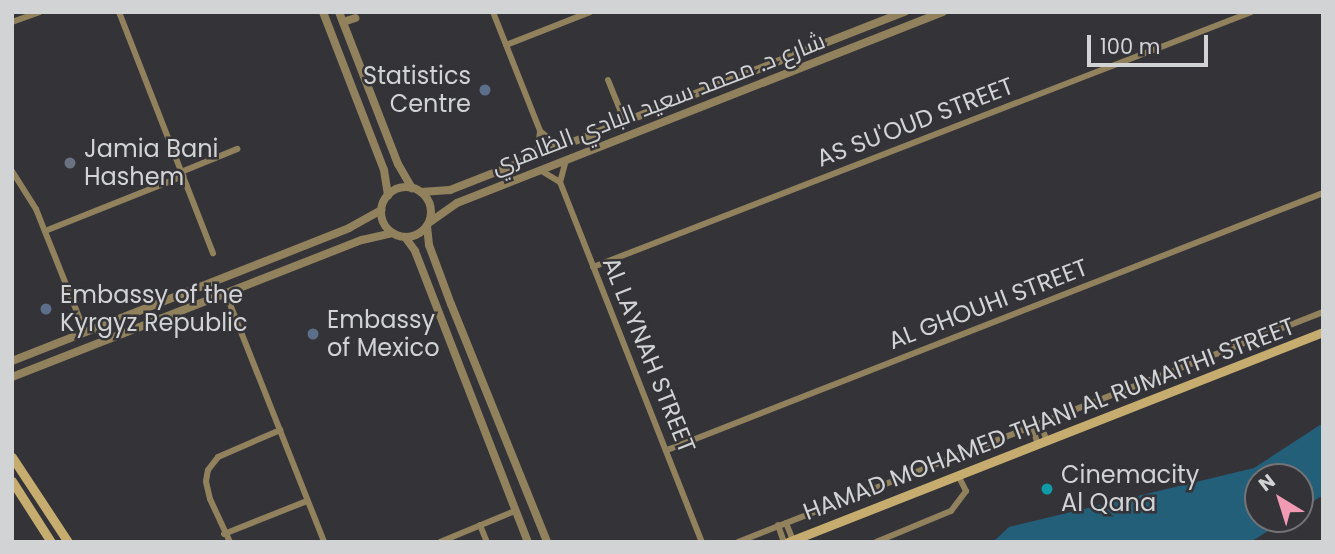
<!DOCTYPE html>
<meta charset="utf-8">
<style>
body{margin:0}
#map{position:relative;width:1335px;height:554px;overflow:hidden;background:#333338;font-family:Poppins,Cairo,sans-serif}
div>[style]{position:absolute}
.water>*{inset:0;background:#245f7a}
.minor>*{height:6px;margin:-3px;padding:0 3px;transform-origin:3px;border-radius:3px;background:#91815c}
.tertiary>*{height:8px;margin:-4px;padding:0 4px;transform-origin:4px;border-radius:4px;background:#91815c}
.tertiary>.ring{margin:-4px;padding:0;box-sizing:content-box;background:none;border:8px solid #91815c;border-radius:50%}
.secondary>*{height:9px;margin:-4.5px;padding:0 4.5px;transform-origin:4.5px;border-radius:4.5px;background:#c6ad6f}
.dots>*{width:19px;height:19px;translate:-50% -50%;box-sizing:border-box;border:4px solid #333338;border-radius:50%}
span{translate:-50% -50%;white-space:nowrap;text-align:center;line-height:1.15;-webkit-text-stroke:5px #333338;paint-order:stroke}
.poi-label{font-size:24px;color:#d2d3d5}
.right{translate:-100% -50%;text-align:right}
.left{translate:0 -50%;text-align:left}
.street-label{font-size:24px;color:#d2d3d5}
.frame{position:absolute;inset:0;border:14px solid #d2d3d5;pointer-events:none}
.north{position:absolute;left:1244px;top:463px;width:70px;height:70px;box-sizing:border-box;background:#333338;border:2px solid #737377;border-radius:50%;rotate:322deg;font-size:19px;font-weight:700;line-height:28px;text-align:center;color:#d2d3d5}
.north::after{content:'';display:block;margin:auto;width:24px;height:32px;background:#f19ab4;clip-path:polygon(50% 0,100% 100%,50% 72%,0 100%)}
.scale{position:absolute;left:1087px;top:35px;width:121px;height:32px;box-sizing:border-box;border:4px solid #d2d3d5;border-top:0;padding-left:9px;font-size:21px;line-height:24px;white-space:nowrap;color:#d2d3d5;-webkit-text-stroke:5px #333338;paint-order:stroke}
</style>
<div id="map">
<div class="water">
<i style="clip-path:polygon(1323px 423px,1323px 495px,1300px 510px,1300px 477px,1258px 477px,1258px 519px,1286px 519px,1251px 542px,993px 542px,1009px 527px,1254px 468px)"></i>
</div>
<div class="minor">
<i style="left:119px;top:12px;width:259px;rotate:68.7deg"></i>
<i style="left:493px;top:12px;width:128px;rotate:68.4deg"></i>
<i style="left:540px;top:131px;width:25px;rotate:40deg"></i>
<i style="left:12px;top:22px;width:29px;rotate:-20deg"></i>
<i style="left:506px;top:45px;width:90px;rotate:-21.4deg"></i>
<i style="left:608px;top:80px;width:45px;rotate:68deg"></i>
<i style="left:537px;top:156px;width:23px;rotate:-83deg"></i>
<i style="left:566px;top:160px;width:23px;rotate:105deg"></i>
<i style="left:560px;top:182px;width:387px;rotate:68.5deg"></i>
<i style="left:540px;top:170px;width:23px;rotate:31deg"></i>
<i style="left:12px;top:171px;width:45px;rotate:57.7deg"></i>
<i style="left:36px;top:209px;width:132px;rotate:68.3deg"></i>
<i style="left:181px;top:172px;width:61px;rotate:-22.3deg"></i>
<i style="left:45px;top:231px;width:149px;rotate:-21.7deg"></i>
<i style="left:593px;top:267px;width:706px;rotate:-21.18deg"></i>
<i style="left:226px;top:294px;width:267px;rotate:68.4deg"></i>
<i style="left:1040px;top:423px;width:19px;rotate:69deg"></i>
<i style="left:1032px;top:426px;width:19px;rotate:72deg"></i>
<i style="left:667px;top:450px;width:705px;rotate:-21.39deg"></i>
<i style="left:786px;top:523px;width:18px;rotate:68deg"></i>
<i style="left:480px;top:525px;width:18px;rotate:68deg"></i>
<i style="left:778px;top:525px;width:18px;rotate:71deg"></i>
<i style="left:224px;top:534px;width:89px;rotate:-21.7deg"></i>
<i style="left:230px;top:542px;width:47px;rotate:-114.9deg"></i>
<i style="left:210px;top:499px;width:18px;rotate:-103deg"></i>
<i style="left:206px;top:481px;width:11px;rotate:-80deg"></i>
<i style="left:208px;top:470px;width:16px;rotate:-52deg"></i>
<i style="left:218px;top:457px;width:68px;rotate:-23.5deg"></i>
<i style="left:440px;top:542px;width:81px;rotate:-22.5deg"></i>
<i style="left:738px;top:542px;width:629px;rotate:-21.46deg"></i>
<i style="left:876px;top:542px;width:81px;rotate:-22.5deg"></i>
<i style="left:951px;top:511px;width:25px;rotate:-53deg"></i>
<i style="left:966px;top:491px;width:18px;rotate:-117deg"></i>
</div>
<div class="tertiary">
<i style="left:323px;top:12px;width:169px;rotate:68.9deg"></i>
<i style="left:384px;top:170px;width:26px;rotate:81deg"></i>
<i style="left:339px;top:12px;width:163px;rotate:68.8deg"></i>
<i style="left:398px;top:164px;width:28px;rotate:60deg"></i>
<i style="left:343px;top:22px;width:13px;rotate:-18deg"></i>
<i class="ring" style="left:381px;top:187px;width:42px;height:42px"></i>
<i style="left:421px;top:192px;width:29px;rotate:-4deg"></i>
<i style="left:450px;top:190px;width:489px;rotate:-21.4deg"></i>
<i style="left:430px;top:222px;width:33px;rotate:-35deg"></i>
<i style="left:457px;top:203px;width:522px;rotate:-21.46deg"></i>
<i style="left:427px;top:226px;width:19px;rotate:84deg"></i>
<i style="left:429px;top:245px;width:63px;rotate:69.6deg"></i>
<i style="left:451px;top:304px;width:257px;rotate:68deg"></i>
<i style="left:405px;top:237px;width:17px;rotate:54deg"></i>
<i style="left:415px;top:251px;width:312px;rotate:68.8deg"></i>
<i style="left:12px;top:361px;width:362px;rotate:-21.5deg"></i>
<i style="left:349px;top:228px;width:37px;rotate:-29deg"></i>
<i style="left:12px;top:377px;width:376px;rotate:-21.4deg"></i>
<i style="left:362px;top:240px;width:31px;rotate:-13deg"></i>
</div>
<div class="secondary">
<i style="left:12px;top:457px;width:102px;rotate:56.6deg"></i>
<i style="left:12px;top:481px;width:72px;rotate:57.4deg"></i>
<i style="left:788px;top:542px;width:575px;rotate:-21.43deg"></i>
</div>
<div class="dots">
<i style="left:485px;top:90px;background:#5c6f8a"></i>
<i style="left:70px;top:163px;background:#6b7280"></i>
<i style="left:46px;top:309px;background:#5c6f8a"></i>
<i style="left:313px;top:334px;background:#5c6f8a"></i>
<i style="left:1047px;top:489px;background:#0f9aa8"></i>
</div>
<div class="poi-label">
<span class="right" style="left:471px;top:90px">Statistics<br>Centre</span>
<span class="left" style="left:84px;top:163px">Jamia Bani<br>Hashem</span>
<span class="left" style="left:60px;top:309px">Embassy of the<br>Kyrgyz Republic</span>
<span class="left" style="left:327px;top:334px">Embassy<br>of Mexico</span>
<span class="left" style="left:1061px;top:489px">Cinemacity<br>Al Qana</span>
</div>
<div class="street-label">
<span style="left:658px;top:103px;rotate:-21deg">شارع د. محمد سعيد البادي الظاهري</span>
<span style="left:915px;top:122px;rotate:-21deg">AS SU'OUD STREET</span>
<span style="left:988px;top:304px;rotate:-21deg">AL GHOUHI STREET</span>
<span style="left:649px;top:355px;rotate:68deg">AL LAYNAH STREET</span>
<span style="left:1049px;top:419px;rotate:-21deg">HAMAD MOHAMED THANI AL RUMAITHI STREET</span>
</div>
<div class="frame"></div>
<div class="north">N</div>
<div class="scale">100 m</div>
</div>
